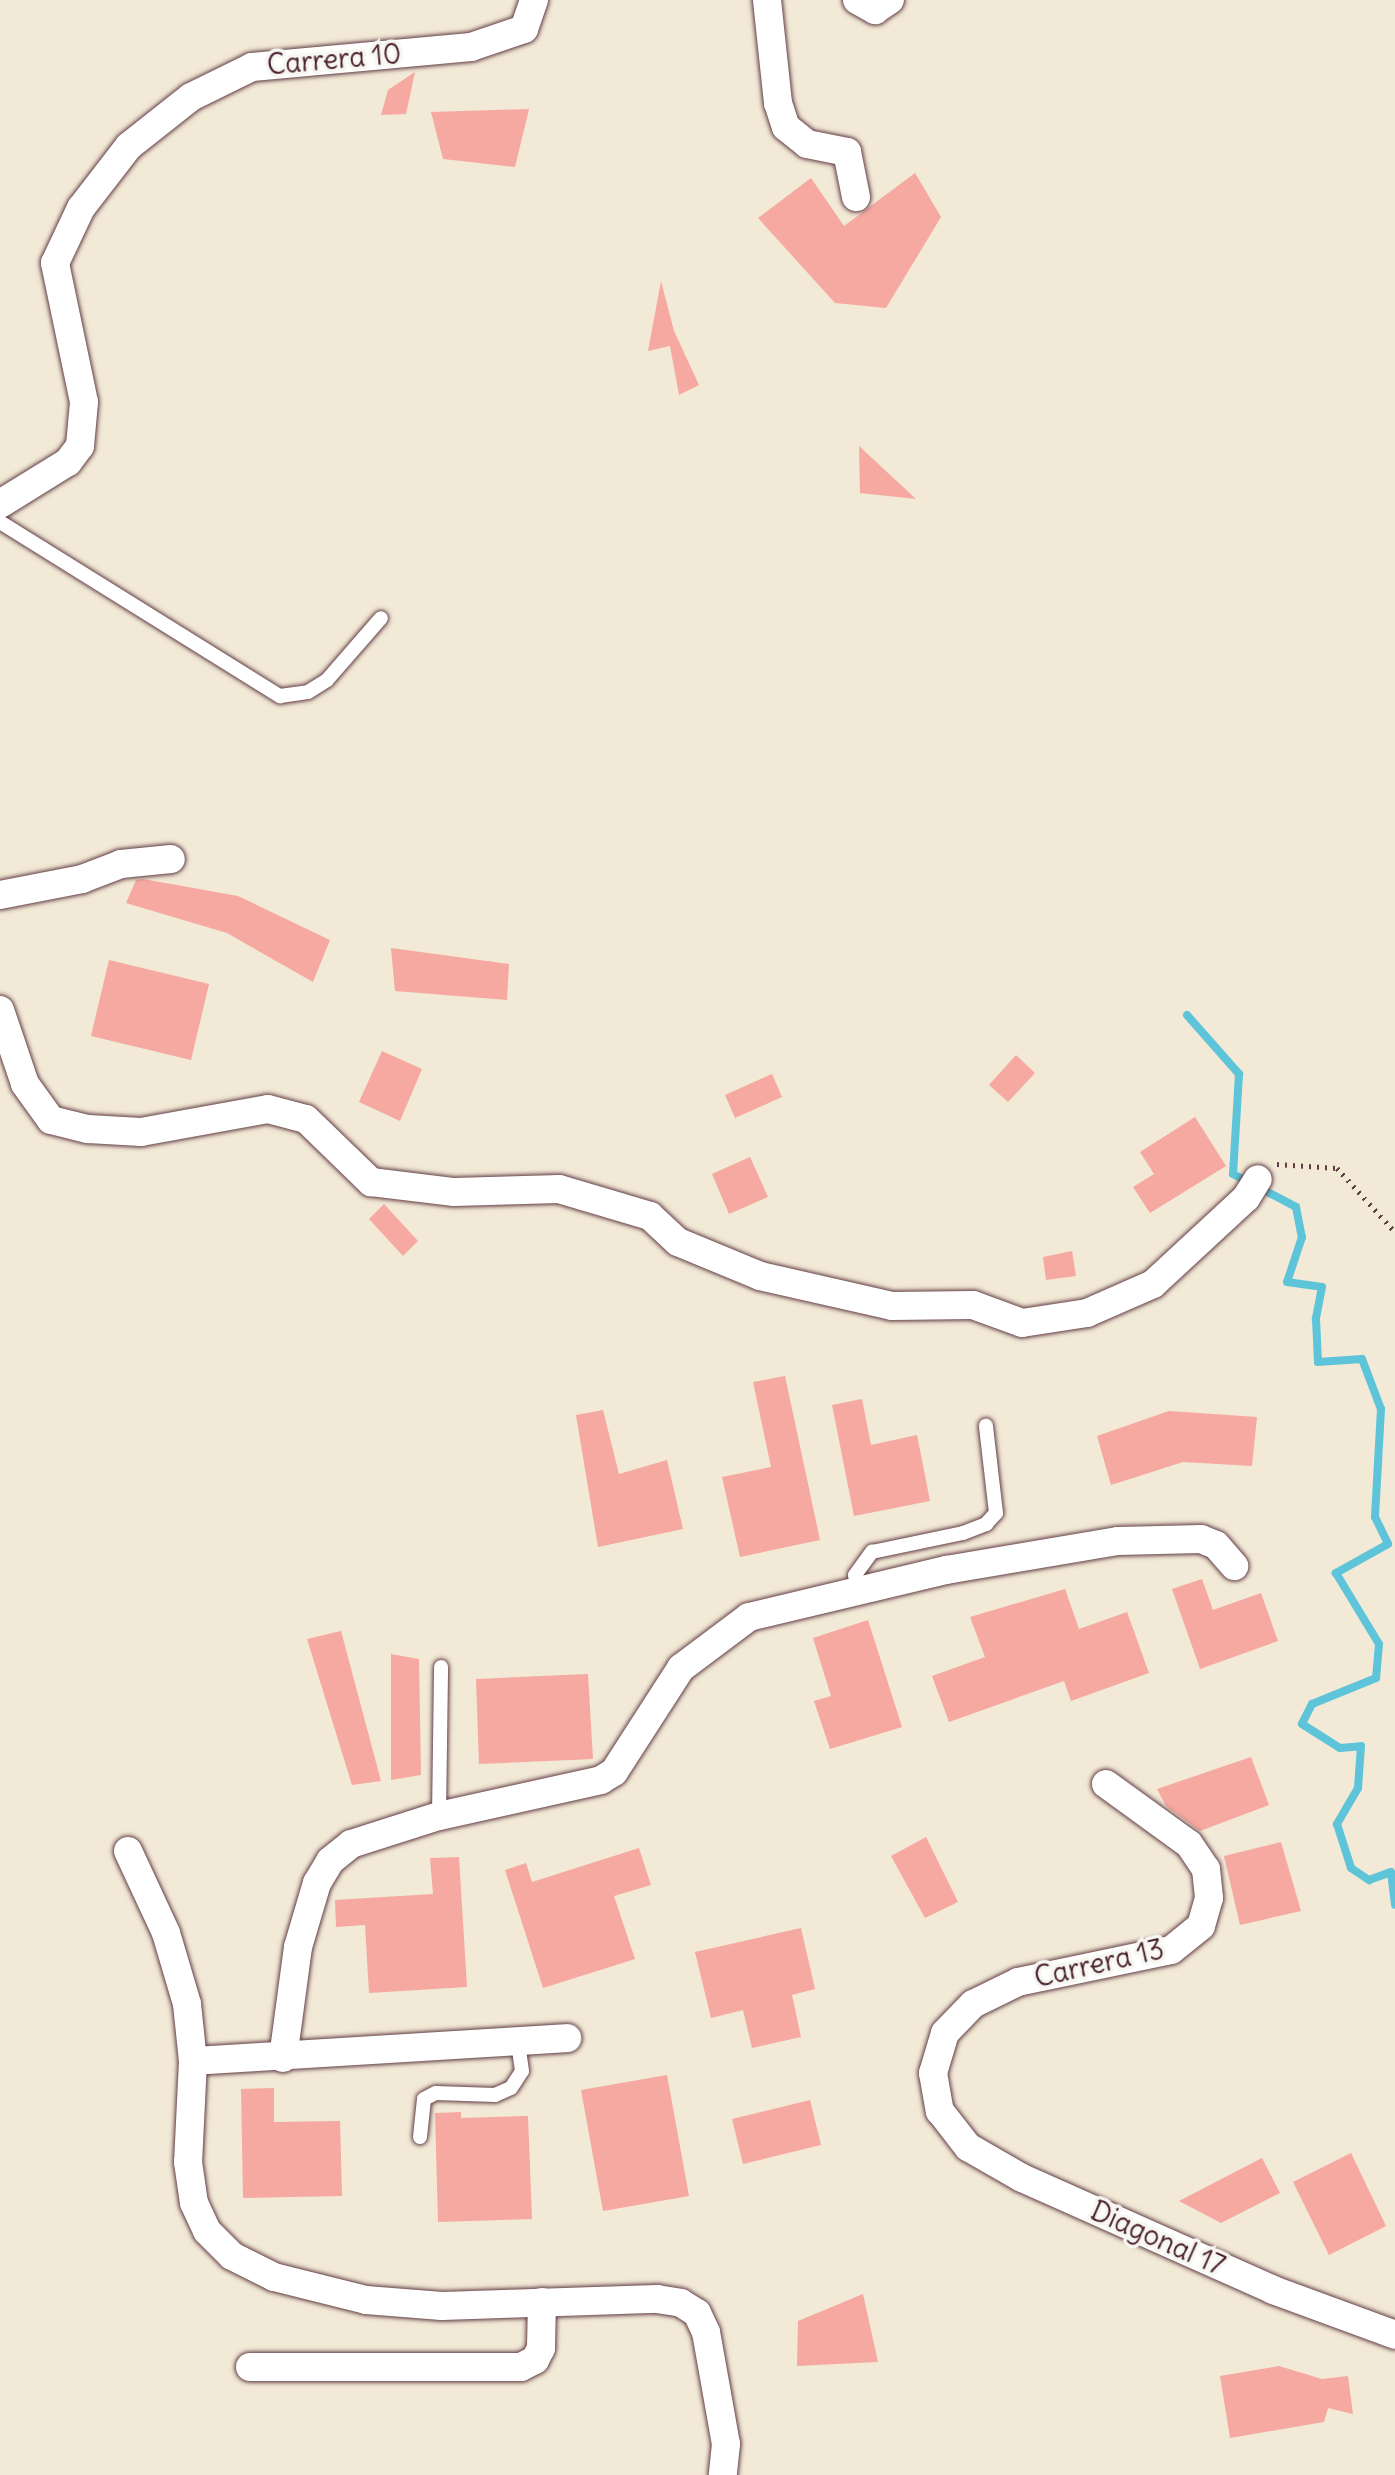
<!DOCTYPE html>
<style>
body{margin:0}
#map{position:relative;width:1395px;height:2475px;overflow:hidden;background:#f2e9d6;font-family:Delius,sans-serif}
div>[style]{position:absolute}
.stream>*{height:8px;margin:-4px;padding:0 4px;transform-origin:4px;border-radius:4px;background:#5dc4da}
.building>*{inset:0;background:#f5a9a0}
.path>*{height:5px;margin-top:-2.5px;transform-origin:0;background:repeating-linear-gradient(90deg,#633d45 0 2px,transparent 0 8px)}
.roads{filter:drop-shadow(0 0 2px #633d45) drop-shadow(0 0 2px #633d45)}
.service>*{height:14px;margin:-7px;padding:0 7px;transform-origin:7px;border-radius:7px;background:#fff}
.minor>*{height:28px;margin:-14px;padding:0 14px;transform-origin:14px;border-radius:14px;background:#fff}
span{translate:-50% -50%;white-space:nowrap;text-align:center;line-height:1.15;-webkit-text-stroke:7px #f6f6f2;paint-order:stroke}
.street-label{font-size:28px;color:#4a1f2b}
</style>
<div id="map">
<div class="stream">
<i style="left:1187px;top:1015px;width:79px;rotate:48.6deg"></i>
<i style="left:1239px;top:1074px;width:100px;rotate:93.4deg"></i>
<i style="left:1233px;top:1174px;width:71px;rotate:27.6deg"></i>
<i style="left:1296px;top:1207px;width:31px;rotate:79deg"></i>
<i style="left:1302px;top:1237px;width:47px;rotate:108.4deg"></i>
<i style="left:1287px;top:1282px;width:35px;rotate:8deg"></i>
<i style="left:1322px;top:1287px;width:33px;rotate:101deg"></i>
<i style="left:1316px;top:1319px;width:43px;rotate:87.3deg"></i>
<i style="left:1318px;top:1362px;width:44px;rotate:-3.9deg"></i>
<i style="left:1362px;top:1359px;width:53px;rotate:69.2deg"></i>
<i style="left:1381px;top:1409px;width:108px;rotate:93.2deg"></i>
<i style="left:1375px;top:1517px;width:30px;rotate:64deg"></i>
<i style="left:1388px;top:1544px;width:60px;rotate:150.9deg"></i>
<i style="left:1336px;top:1573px;width:83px;rotate:58.8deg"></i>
<i style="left:1379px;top:1644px;width:34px;rotate:95deg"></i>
<i style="left:1376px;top:1678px;width:69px;rotate:157.9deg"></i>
<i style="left:1312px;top:1704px;width:22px;rotate:117deg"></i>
<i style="left:1302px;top:1724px;width:45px;rotate:32.3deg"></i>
<i style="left:1340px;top:1748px;width:21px;rotate:-5deg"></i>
<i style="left:1361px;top:1746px;width:42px;rotate:94.1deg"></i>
<i style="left:1358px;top:1788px;width:42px;rotate:120.3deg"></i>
<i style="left:1337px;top:1824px;width:46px;rotate:72.3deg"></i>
<i style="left:1351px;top:1868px;width:22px;rotate:34deg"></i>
<i style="left:1369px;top:1880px;width:23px;rotate:-20deg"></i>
<i style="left:1391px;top:1872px;width:33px;rotate:83deg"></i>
</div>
<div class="building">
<i style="clip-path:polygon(415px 72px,406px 114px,381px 115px,388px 90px)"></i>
<i style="clip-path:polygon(529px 109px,515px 167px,443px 159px,431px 112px)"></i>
<i style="clip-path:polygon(915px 173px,941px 217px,886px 308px,835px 303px,758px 218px,811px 178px,844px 226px)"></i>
<i style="clip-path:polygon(661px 281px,674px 331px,699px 385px,679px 395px,670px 346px,648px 351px)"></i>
<i style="clip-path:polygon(859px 446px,916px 499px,860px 493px)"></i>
<i style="clip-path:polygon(143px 879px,238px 896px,330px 940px,313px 982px,227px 933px,126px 903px,136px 880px)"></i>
<i style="clip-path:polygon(391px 948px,509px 964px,507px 1000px,395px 991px)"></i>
<i style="clip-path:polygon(109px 960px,209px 984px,191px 1060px,91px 1036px)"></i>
<i style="clip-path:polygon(382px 1051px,422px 1069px,400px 1121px,359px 1102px)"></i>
<i style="clip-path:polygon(1016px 1055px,1035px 1073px,1008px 1102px,989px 1085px)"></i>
<i style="clip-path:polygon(772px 1074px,782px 1097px,735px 1118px,725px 1095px)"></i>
<i style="clip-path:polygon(1195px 1117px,1226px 1166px,1150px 1213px,1133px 1187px,1154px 1174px,1140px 1152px)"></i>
<i style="clip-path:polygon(750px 1157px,768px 1197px,729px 1214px,712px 1174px)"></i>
<i style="clip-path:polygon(384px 1204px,418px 1241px,403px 1256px,369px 1219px)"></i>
<i style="clip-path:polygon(1072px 1251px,1076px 1276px,1046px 1280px,1043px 1257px)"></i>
<i style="clip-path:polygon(785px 1376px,820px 1540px,740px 1557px,722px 1477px,771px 1467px,753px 1382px)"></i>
<i style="clip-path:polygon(862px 1399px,871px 1445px,917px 1435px,930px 1501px,854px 1516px,832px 1405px)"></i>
<i style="clip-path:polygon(603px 1410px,619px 1474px,667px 1460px,683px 1529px,598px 1547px,576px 1415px)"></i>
<i style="clip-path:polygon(1169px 1411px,1257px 1417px,1252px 1466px,1183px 1462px,1111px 1485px,1097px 1436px)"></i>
<i style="clip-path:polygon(1202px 1579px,1213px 1610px,1261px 1593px,1278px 1641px,1200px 1669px,1172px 1589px)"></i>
<i style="clip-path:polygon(1065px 1589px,1079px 1629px,1127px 1612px,1149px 1673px,1071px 1701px,1064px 1681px,949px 1722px,932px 1676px,985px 1657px,970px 1617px)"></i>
<i style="clip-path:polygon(868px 1620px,902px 1727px,830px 1749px,814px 1701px,831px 1696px,813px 1638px)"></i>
<i style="clip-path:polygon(341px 1631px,381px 1781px,352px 1785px,307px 1639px)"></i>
<i style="clip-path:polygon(391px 1654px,419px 1659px,421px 1775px,391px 1780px)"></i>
<i style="clip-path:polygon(588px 1674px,593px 1759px,479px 1764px,476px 1679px)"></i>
<i style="clip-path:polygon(1251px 1757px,1269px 1805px,1200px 1831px,1166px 1806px,1157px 1789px)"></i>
<i style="clip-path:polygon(926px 1837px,958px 1902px,925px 1918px,891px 1856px)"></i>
<i style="clip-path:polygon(1281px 1842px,1301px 1911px,1240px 1925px,1224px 1856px)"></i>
<i style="clip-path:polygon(639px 1848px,651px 1885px,614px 1896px,635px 1959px,543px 1988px,505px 1870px,526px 1863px,532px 1882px)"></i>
<i style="clip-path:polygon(459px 1857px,467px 1987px,369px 1993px,365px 1925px,336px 1927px,335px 1900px,433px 1894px,430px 1858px)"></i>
<i style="clip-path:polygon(801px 1928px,815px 1989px,792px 1995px,801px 2037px,752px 2048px,743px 2010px,711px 2018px,695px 1952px)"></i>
<i style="clip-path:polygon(667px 2075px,689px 2196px,603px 2211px,581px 2090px)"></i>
<i style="clip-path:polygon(274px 2088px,274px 2122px,340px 2121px,342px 2196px,243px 2198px,241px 2089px)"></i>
<i style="clip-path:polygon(810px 2100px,821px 2145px,743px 2164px,732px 2119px)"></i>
<i style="clip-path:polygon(461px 2112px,461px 2118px,528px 2116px,532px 2219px,438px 2222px,435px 2113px)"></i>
<i style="clip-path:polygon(1351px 2153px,1386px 2226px,1329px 2255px,1293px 2182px)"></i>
<i style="clip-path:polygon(1262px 2158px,1280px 2193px,1221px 2223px,1179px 2201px)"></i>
<i style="clip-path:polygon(863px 2294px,878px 2362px,797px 2366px,798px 2321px)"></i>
<i style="clip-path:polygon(1279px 2366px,1322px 2379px,1348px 2376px,1353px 2414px,1328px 2408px,1324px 2422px,1230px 2438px,1220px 2376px)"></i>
</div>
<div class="path">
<i style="left:1277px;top:1164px;width:60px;rotate:3.8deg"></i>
<i style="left:1337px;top:1168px;width:86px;rotate:47.8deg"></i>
</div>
<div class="roads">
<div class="service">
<i style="left:0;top:522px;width:330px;rotate:31.9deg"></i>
<i style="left:280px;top:696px;width:28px;rotate:-8deg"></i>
<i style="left:308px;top:692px;width:22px;rotate:-32deg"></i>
<i style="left:327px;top:680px;width:82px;rotate:-48.9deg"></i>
<i style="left:858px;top:1590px;width:15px;rotate:-101deg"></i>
<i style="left:855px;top:1575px;width:29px;rotate:-54deg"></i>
<i style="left:872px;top:1552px;width:93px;rotate:-11.8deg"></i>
<i style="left:963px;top:1533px;width:25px;rotate:-21deg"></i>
<i style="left:986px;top:1524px;width:15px;rotate:-48deg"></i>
<i style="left:996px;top:1513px;width:88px;rotate:-96.6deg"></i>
<i style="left:439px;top:1816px;width:149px;rotate:-89.2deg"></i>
<i style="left:420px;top:2137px;width:38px;rotate:-84deg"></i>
<i style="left:424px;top:2099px;width:13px;rotate:-27deg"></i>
<i style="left:436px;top:2093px;width:59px;rotate:1.9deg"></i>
<i style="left:495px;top:2095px;width:17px;rotate:-24deg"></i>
<i style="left:511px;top:2088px;width:20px;rotate:-57deg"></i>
<i style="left:522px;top:2071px;width:29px;rotate:-98deg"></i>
</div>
<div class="minor">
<i style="left:767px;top:0;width:104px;rotate:83.9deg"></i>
<i style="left:778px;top:103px;width:25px;rotate:72deg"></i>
<i style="left:786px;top:127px;width:27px;rotate:39deg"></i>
<i style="left:807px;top:144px;width:41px;rotate:11.3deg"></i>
<i style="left:847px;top:152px;width:46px;rotate:78.7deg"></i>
<i style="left:857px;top:0;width:21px;rotate:29deg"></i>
<i style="left:875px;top:10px;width:18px;rotate:-34deg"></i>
<i style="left:0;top:504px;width:80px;rotate:-31.7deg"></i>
<i style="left:68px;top:462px;width:20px;rotate:-53deg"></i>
<i style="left:80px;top:446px;width:44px;rotate:-84.8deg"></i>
<i style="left:84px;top:402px;width:142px;rotate:-101.8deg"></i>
<i style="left:55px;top:263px;width:61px;rotate:-64.7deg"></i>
<i style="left:81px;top:208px;width:78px;rotate:-52.3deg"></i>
<i style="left:129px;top:146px;width:79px;rotate:-38.3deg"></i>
<i style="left:191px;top:97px;width:68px;rotate:-26.2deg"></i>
<i style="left:252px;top:67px;width:220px;rotate:-5.2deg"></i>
<i style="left:471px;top:47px;width:56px;rotate:-18.8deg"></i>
<i style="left:524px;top:29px;width:31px;rotate:-71deg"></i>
<i style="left:0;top:895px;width:84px;rotate:-11deg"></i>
<i style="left:82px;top:879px;width:42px;rotate:-21deg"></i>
<i style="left:121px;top:864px;width:50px;rotate:-5.7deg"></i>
<i style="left:0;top:1010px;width:78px;rotate:71.3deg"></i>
<i style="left:25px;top:1084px;width:44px;rotate:54.2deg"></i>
<i style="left:51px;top:1120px;width:38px;rotate:14deg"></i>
<i style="left:88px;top:1129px;width:53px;rotate:3.2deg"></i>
<i style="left:141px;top:1132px;width:129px;rotate:-10.3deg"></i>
<i style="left:268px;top:1109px;width:39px;rotate:15deg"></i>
<i style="left:306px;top:1119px;width:91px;rotate:44.1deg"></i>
<i style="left:371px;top:1182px;width:84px;rotate:6.9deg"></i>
<i style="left:454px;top:1192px;width:105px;rotate:-1.6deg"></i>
<i style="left:559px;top:1189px;width:95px;rotate:16.5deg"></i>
<i style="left:650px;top:1216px;width:38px;rotate:43deg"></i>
<i style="left:678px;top:1242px;width:89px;rotate:22.5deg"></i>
<i style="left:760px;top:1276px;width:135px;rotate:12.8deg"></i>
<i style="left:892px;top:1306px;width:81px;rotate:-0.7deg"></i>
<i style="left:973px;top:1305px;width:52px;rotate:20.2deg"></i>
<i style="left:1022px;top:1323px;width:66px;rotate:-8.7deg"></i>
<i style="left:1087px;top:1313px;width:72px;rotate:-23.7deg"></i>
<i style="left:1153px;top:1284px;width:127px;rotate:-42.8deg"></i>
<i style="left:1246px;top:1198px;width:22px;rotate:-58deg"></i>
<i style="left:1106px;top:1784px;width:102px;rotate:35.9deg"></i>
<i style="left:1189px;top:1844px;width:30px;rotate:56deg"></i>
<i style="left:1206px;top:1869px;width:29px;rotate:84deg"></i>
<i style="left:1209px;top:1898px;width:29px;rotate:106deg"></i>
<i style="left:1201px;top:1926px;width:38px;rotate:141deg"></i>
<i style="left:1171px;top:1950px;width:156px;rotate:168.2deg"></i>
<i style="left:1018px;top:1982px;width:50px;rotate:153.9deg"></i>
<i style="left:973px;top:2004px;width:40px;rotate:134deg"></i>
<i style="left:945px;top:2033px;width:42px;rotate:106.7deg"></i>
<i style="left:933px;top:2073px;width:39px;rotate:80deg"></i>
<i style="left:940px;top:2111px;width:46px;rotate:52.1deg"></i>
<i style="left:968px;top:2147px;width:62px;rotate:29.9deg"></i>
<i style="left:1022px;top:2178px;width:275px;rotate:24deg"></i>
<i style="left:1273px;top:2290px;width:130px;rotate:20.2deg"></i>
<i style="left:128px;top:1851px;width:90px;rotate:65.1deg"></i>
<i style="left:166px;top:1933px;width:74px;rotate:73.5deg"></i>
<i style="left:187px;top:2004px;width:57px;rotate:84deg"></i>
<i style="left:193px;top:2061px;width:101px;rotate:92.8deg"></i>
<i style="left:188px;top:2162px;width:41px;rotate:81.7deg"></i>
<i style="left:194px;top:2203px;width:31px;rotate:65deg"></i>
<i style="left:207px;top:2231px;width:35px;rotate:45deg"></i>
<i style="left:232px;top:2256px;width:47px;rotate:26.6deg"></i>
<i style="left:274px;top:2277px;width:95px;rotate:14deg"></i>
<i style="left:366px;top:2300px;width:76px;rotate:4.5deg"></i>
<i style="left:442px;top:2306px;width:215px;rotate:-1.9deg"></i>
<i style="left:657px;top:2299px;width:24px;rotate:9deg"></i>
<i style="left:681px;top:2303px;width:19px;rotate:32deg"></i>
<i style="left:697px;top:2313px;width:21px;rotate:65deg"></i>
<i style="left:706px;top:2332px;width:114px;rotate:79.9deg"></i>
<i style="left:726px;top:2444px;width:31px;rotate:96deg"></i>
<i style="left:283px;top:2058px;width:112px;rotate:-82.3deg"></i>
<i style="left:298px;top:1947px;width:67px;rotate:-73.5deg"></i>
<i style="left:317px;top:1883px;width:26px;rotate:-59deg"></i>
<i style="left:330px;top:1861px;width:27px;rotate:-39deg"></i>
<i style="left:351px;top:1844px;width:92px;rotate:-17.7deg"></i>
<i style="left:439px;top:1816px;width:166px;rotate:-12.5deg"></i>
<i style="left:601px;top:1780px;width:15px;rotate:-32deg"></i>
<i style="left:614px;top:1772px;width:124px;rotate:-57.2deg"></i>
<i style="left:681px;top:1668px;width:85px;rotate:-36.9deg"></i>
<i style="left:749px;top:1617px;width:203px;rotate:-13.4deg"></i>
<i style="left:946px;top:1570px;width:174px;rotate:-9.6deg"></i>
<i style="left:1118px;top:1541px;width:83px;rotate:-1.4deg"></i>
<i style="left:1201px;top:1539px;width:16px;rotate:22deg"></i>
<i style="left:1216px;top:1545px;width:28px;rotate:49deg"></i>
<i style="left:193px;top:2061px;width:375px;rotate:-3.5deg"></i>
<i style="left:250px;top:2367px;width:271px"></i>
<i style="left:521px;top:2367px;width:16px;rotate:-27deg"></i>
<i style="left:535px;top:2360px;width:13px;rotate:-63deg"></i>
<i style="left:541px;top:2348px;width:46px;rotate:-88.8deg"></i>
</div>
</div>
<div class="street-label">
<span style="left:334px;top:59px;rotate:-5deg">Carrera 10</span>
<span style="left:1099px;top:1963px;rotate:-13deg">Carrera 13</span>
<span style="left:1158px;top:2238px;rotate:24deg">Diagonal 17</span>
</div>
</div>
